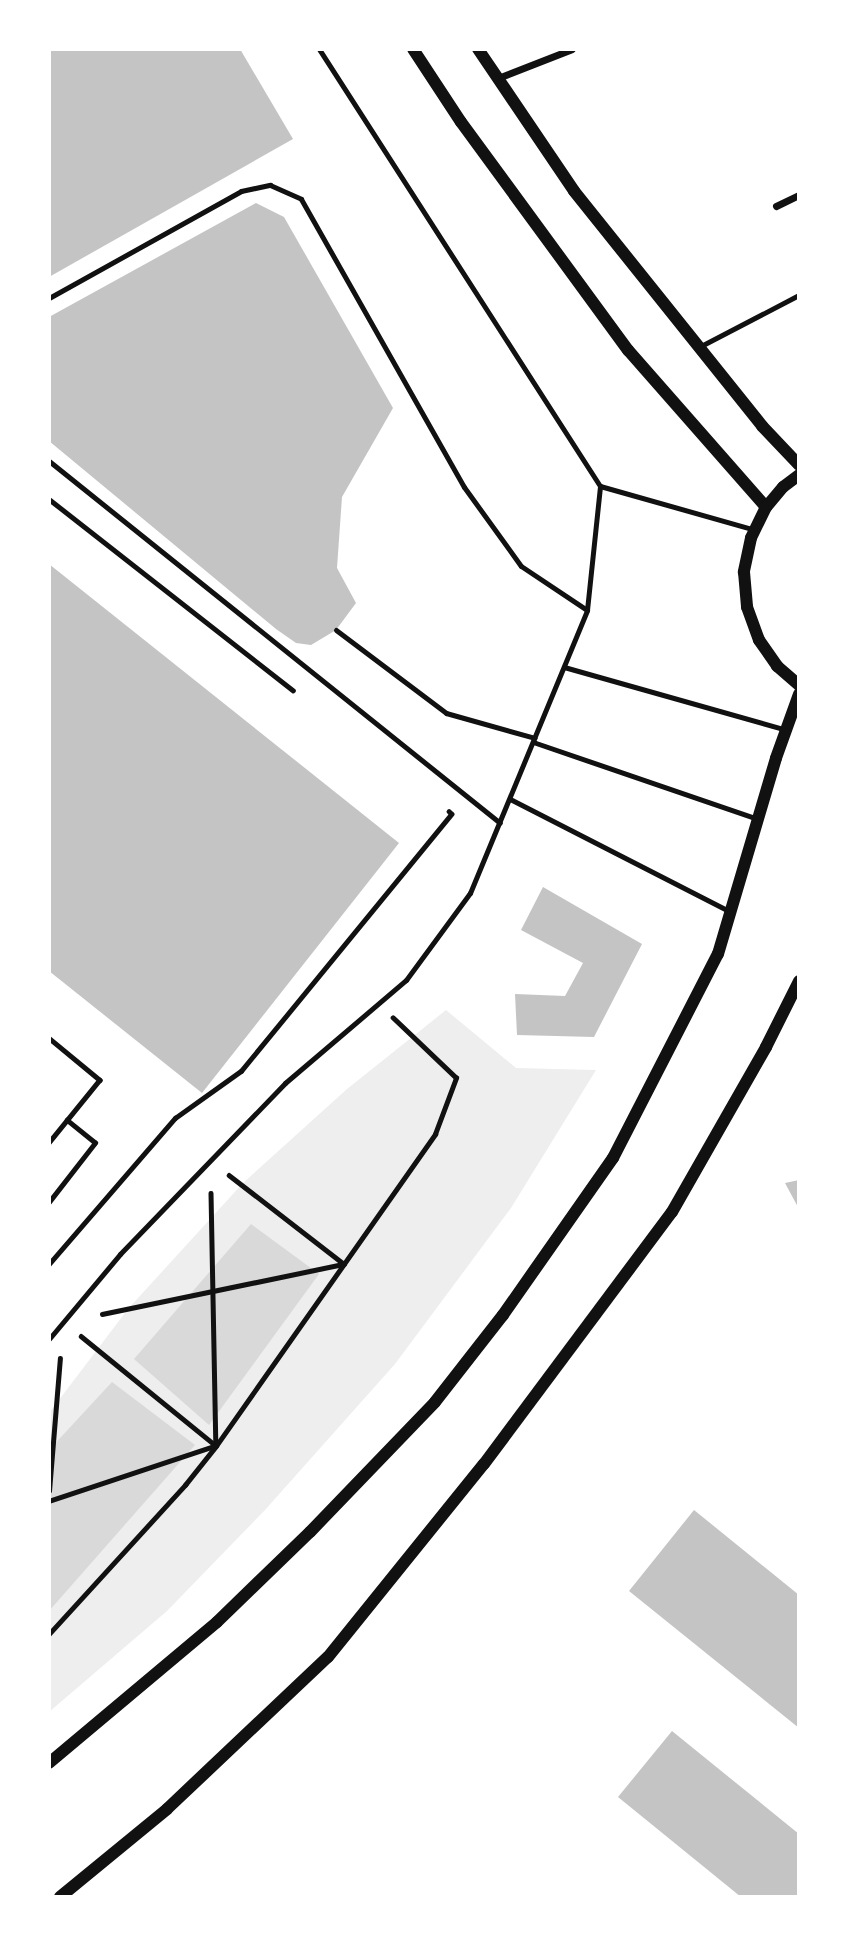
<!DOCTYPE html>
<style>
body{margin:0}
#map{position:relative;width:848px;height:1946px;overflow:hidden;background:#fff;font-family:"PT Sans",sans-serif}
div>[style]{position:absolute}
.green>*{inset:0;background:#eee}
.water>*{inset:0;background:#d9d9d9}
.building>*{inset:0;background:#c4c4c4}
.path>*{height:4.5px;margin:-2.25px;padding:0 2.25px;transform-origin:2.25px;border-radius:2.25px;background:#111}
.service>*{height:5px;margin:-2.5px;padding:0 2.5px;transform-origin:2.5px;border-radius:2.5px;background:#111}
.minor>*{height:7px;margin:-3.5px;padding:0 3.5px;transform-origin:3.5px;border-radius:3.5px;background:#111}
.tertiary>*{height:12px;margin:-6px;padding:0 6px;transform-origin:6px;border-radius:6px;background:#111}
span{translate:-50% -50%;white-space:nowrap;text-align:center;line-height:1.15;-webkit-text-stroke:5px #fff;paint-order:stroke}
.frame{position:absolute;inset:0;border:51px solid #fff;pointer-events:none}
</style>
<div id="map">
<div class="green">
<i style="clip-path:polygon(446px 1010px,516px 1068px,596px 1070px,511px 1208px,395px 1364px,265px 1510px,167px 1611px,49px 1712px,49px 1413px,128px 1309px,243px 1183px,347px 1089px)"></i>
</div>
<div class="water">
<i style="clip-path:polygon(251px 1224px,319px 1274px,209px 1425px,134px 1359px)"></i>
<i style="clip-path:polygon(112px 1382px,195px 1445px,49px 1611px,49px 1450px)"></i>
</div>
<div class="building">
<i style="clip-path:polygon(49px 49px,240px 49px,293px 139px,49px 277px)"></i>
<i style="clip-path:polygon(256px 203px,284px 217px,393px 408px,342px 497px,337px 568px,356px 603px,336px 630px,311px 645px,296px 643px,276px 629px,49px 441px,49px 317px)"></i>
<i style="clip-path:polygon(49px 564px,399px 843px,202px 1093px,49px 971px)"></i>
<i style="clip-path:polygon(543px 887px,642px 944px,594px 1037px,517px 1035px,515px 994px,565px 996px,583px 963px,521px 930px)"></i>
<i style="clip-path:polygon(799px 1180px,799px 1209px,785px 1183px)"></i>
<i style="clip-path:polygon(694px 1510px,799px 1595px,799px 1728px,629px 1591px)"></i>
<i style="clip-path:polygon(672px 1731px,799px 1834px,799px 1897px,741px 1897px,618px 1797px)"></i>
</div>
<div class="path">
<i style="left:49px;top:499px;width:310px;rotate:38.1deg"></i>
<i style="left:49px;top:1038px;width:66px;rotate:39.5deg"></i>
<i style="left:100px;top:1080px;width:81px;rotate:129deg"></i>
<i style="left:229px;top:1175px;width:145px;rotate:37.7deg"></i>
<i style="left:211px;top:1193px;width:253px;rotate:88.9deg"></i>
<i style="left:49px;top:1202px;width:75px;rotate:-52.1deg"></i>
<i style="left:95px;top:1143px;width:36px;rotate:-141deg"></i>
<i style="left:49px;top:1264px;width:193px;rotate:-49.2deg"></i>
<i style="left:175px;top:1118px;width:81px;rotate:-35.5deg"></i>
<i style="left:241px;top:1071px;width:332px;rotate:-50.7deg"></i>
<i style="left:451px;top:814px;width:3px;rotate:-135deg"></i>
<i style="left:102px;top:1314px;width:247px;rotate:-11.7deg"></i>
<i style="left:81px;top:1336px;width:173px;rotate:39.1deg"></i>
<i style="left:49px;top:1491px;width:133px;rotate:-85.3deg"></i>
<i style="left:49px;top:1501px;width:174px;rotate:-18.4deg"></i>
<i style="left:49px;top:1634px;width:202px;rotate:-47.6deg"></i>
<i style="left:185px;top:1485px;width:50px;rotate:-51.5deg"></i>
<i style="left:216px;top:1446px;width:381px;rotate:-54.9deg"></i>
<i style="left:435px;top:1134px;width:60px;rotate:-69.4deg"></i>
<i style="left:456px;top:1078px;width:87px;rotate:-136.4deg"></i>
</div>
<div class="service">
<i style="left:49px;top:298px;width:220px;rotate:-29.1deg"></i>
<i style="left:241px;top:191px;width:30px;rotate:-12deg"></i>
<i style="left:270px;top:185px;width:34px;rotate:24deg"></i>
<i style="left:301px;top:199px;width:331px;rotate:60.5deg"></i>
<i style="left:464px;top:487px;width:97px;rotate:54.2deg"></i>
<i style="left:521px;top:566px;width:79px;rotate:33.7deg"></i>
<i style="left:699px;top:347px;width:113px;rotate:-27.5deg"></i>
<i style="left:49px;top:461px;width:578px;rotate:38.75deg"></i>
<i style="left:600px;top:486px;width:161px;rotate:15.8deg"></i>
<i style="left:336px;top:630px;width:138px;rotate:37deg"></i>
<i style="left:446px;top:713px;width:92px;rotate:15.7deg"></i>
<i style="left:564px;top:667px;width:231px;rotate:15.8deg"></i>
<i style="left:533px;top:742px;width:238px;rotate:18.9deg"></i>
<i style="left:510px;top:799px;width:248px;rotate:27.1deg"></i>
<i style="left:49px;top:1339px;width:111px;rotate:-50.1deg"></i>
<i style="left:120px;top:1254px;width:238px;rotate:-46deg"></i>
<i style="left:285px;top:1083px;width:159px;rotate:-40.4deg"></i>
<i style="left:406px;top:980px;width:108px;rotate:-53.7deg"></i>
<i style="left:470px;top:893px;width:306px;rotate:-67.5deg"></i>
<i style="left:587px;top:610px;width:125px;rotate:-84deg"></i>
<i style="left:600px;top:486px;width:520px;rotate:-122.74deg"></i>
</div>
<div class="minor">
<i style="left:498px;top:78px;width:79px;rotate:-21.4deg"></i>
<i style="left:776px;top:206px;width:25px;rotate:-26deg"></i>
</div>
<div class="tertiary">
<i style="left:413px;top:49px;width:87px;rotate:56.7deg"></i>
<i style="left:461px;top:122px;width:283px;rotate:53.8deg"></i>
<i style="left:628px;top:350px;width:209px;rotate:48.7deg"></i>
<i style="left:478px;top:49px;width:171px;rotate:55.9deg"></i>
<i style="left:574px;top:191px;width:301px;rotate:51.3deg"></i>
<i style="left:762px;top:426px;width:54px;rotate:46.5deg"></i>
<i style="left:799px;top:475px;width:20px;rotate:143deg"></i>
<i style="left:783px;top:487px;width:26px;rotate:130deg"></i>
<i style="left:766px;top:507px;width:34px;rotate:116deg"></i>
<i style="left:751px;top:538px;width:35px;rotate:102deg"></i>
<i style="left:744px;top:572px;width:35px;rotate:85deg"></i>
<i style="left:747px;top:607px;width:35px;rotate:70deg"></i>
<i style="left:759px;top:640px;width:32px;rotate:55deg"></i>
<i style="left:777px;top:666px;width:29px;rotate:41deg"></i>
<i style="left:49px;top:1763px;width:219px;rotate:-40deg"></i>
<i style="left:217px;top:1622px;width:129px;rotate:-44.1deg"></i>
<i style="left:310px;top:1532px;width:180px;rotate:-46.1deg"></i>
<i style="left:435px;top:1402px;width:110px;rotate:-52deg"></i>
<i style="left:503px;top:1315px;width:192px;rotate:-55deg"></i>
<i style="left:613px;top:1158px;width:229px;rotate:-62.8deg"></i>
<i style="left:718px;top:954px;width:204px;rotate:-73.5deg"></i>
<i style="left:776px;top:758px;width:68px;rotate:-70.2deg"></i>
<i style="left:60px;top:1897px;width:139px;rotate:-39.4deg"></i>
<i style="left:167px;top:1809px;width:221px;rotate:-43.4deg"></i>
<i style="left:328px;top:1657px;width:248px;rotate:-51.1deg"></i>
<i style="left:484px;top:1464px;width:314px;rotate:-53.3deg"></i>
<i style="left:672px;top:1212px;width:190px;rotate:-60.3deg"></i>
<i style="left:766px;top:1047px;width:74px;rotate:-63.4deg"></i>
</div>
<div class="frame"></div>
</div>
